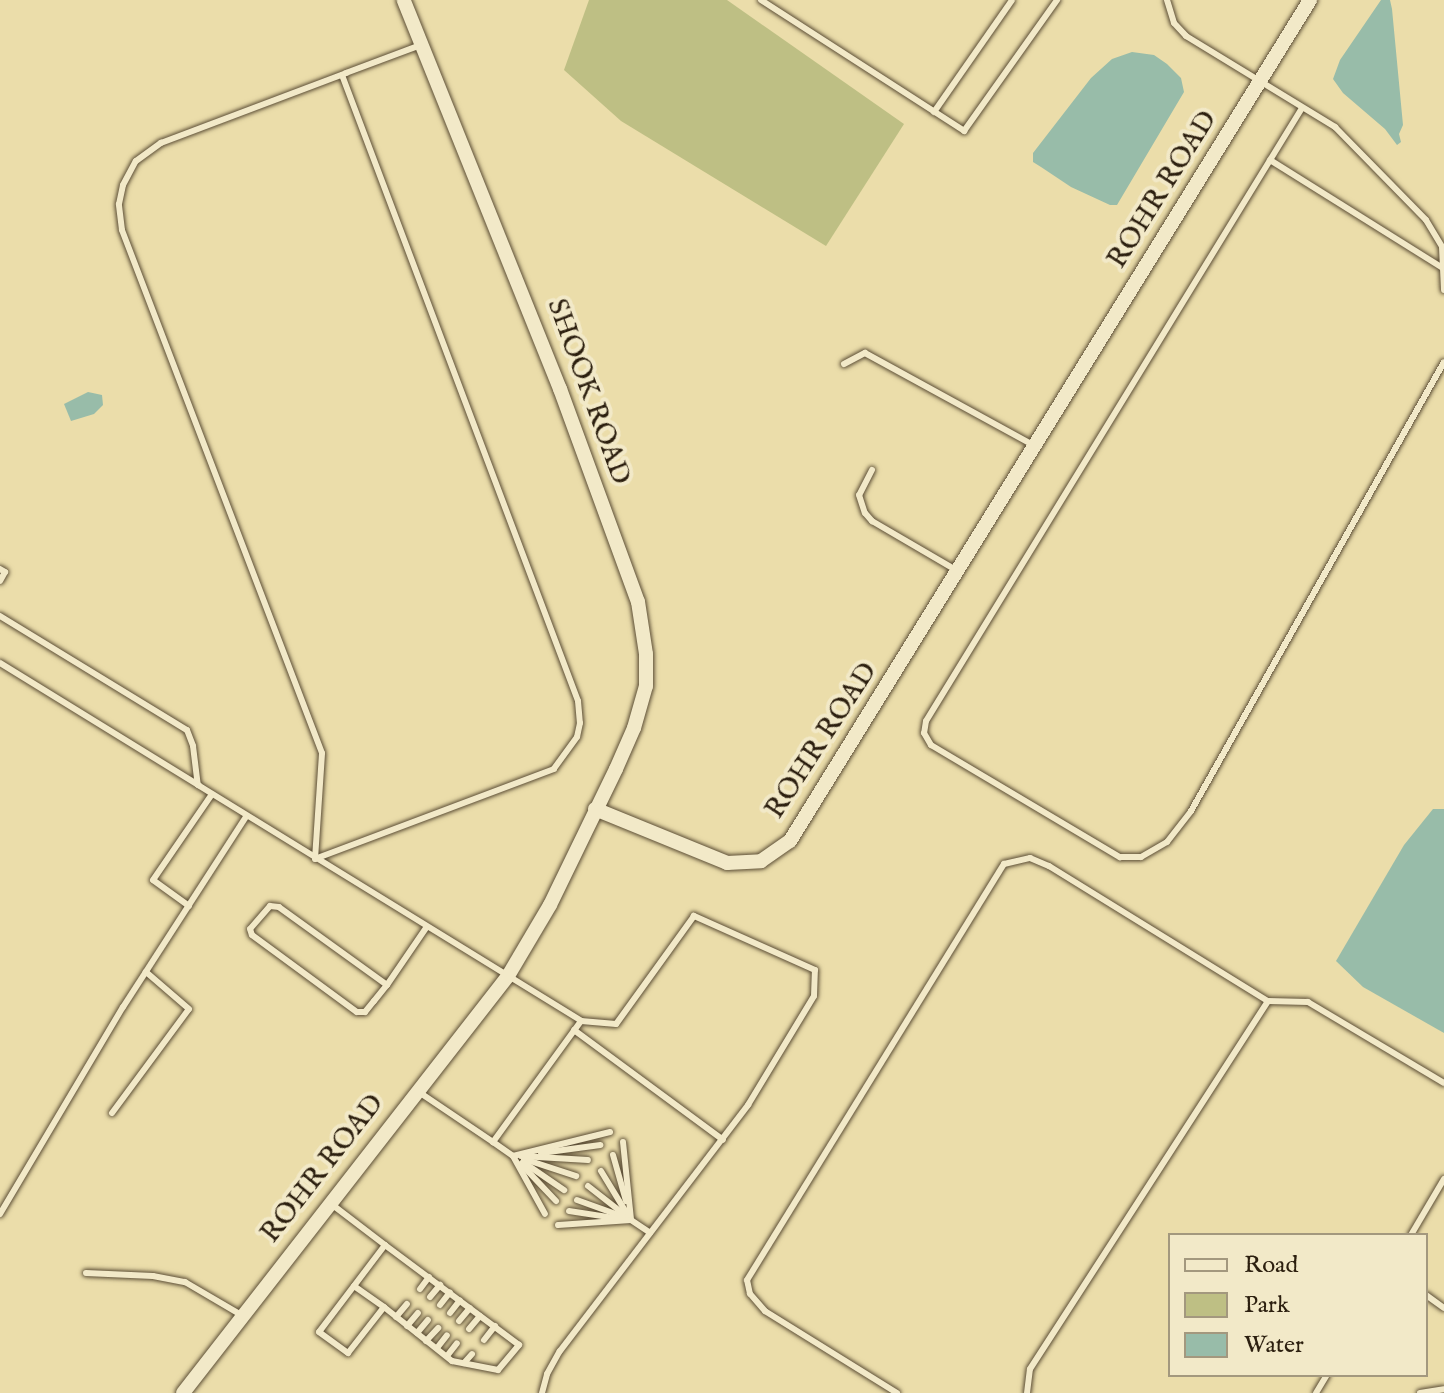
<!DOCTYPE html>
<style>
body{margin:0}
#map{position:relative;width:1444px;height:1393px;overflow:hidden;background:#ebddaa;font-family:"IM FELL English",serif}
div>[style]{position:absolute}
.green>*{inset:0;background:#bebf84}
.water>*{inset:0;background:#98bca9}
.roads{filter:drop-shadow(0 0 2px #5c4e36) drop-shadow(0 0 2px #5c4e36)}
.service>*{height:6px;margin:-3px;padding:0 3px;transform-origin:3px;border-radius:3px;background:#f2e9c8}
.tertiary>*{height:14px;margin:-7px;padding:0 7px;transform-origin:7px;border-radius:7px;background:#f2e9c8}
span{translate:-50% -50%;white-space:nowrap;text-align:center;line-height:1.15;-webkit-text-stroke:8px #f2e9c8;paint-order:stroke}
.street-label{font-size:28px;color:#2c1f0f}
.legend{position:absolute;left:1168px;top:1233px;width:260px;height:144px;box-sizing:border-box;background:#f2e9c8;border:2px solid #a3987e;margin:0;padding:10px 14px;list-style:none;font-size:24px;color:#2c1f0f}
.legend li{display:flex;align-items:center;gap:16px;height:40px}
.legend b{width:40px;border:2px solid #a3987e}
</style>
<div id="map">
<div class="green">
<i style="clip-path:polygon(589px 0,727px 0,904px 124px,826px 246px,621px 121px,564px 70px)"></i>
</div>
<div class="water">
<i style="clip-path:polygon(1381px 0,1390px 0,1392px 9px,1403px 125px,1399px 134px,1401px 142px,1397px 145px,1385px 129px,1343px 93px,1333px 79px,1340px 60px)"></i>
<i style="clip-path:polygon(1132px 52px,1154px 55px,1167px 64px,1181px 78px,1184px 92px,1117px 205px,1110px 205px,1071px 187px,1041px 167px,1033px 162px,1033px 153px,1091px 78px,1112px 59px)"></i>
<i style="clip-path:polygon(88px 392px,102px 395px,103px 405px,94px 414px,71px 421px,64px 404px)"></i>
<i style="clip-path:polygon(1433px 809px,1444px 809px,1444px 1033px,1363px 987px,1336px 961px,1404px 845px)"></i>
</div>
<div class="roads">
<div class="service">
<i style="left:761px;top:0;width:242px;rotate:32.8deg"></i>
<i style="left:964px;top:131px;width:161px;rotate:-54.6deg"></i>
<i style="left:1167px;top:0;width:24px;rotate:73deg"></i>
<i style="left:1174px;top:23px;width:18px;rotate:47deg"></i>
<i style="left:1186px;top:36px;width:175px;rotate:31.4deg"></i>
<i style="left:1335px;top:127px;width:130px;rotate:45.6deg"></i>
<i style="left:1426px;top:220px;width:31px;rotate:59deg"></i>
<i style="left:1442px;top:247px;width:43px;rotate:87.3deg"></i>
<i style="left:342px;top:75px;width:669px;rotate:69.34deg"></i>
<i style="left:578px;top:701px;width:22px;rotate:85deg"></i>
<i style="left:580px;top:723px;width:14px;rotate:102deg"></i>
<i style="left:577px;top:737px;width:39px;rotate:126deg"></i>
<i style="left:554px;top:769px;width:255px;rotate:159.4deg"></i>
<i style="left:315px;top:859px;width:106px;rotate:-86.2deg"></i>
<i style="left:322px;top:753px;width:560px;rotate:-110.93deg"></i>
<i style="left:122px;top:230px;width:26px;rotate:-97deg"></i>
<i style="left:119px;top:204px;width:19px;rotate:-78deg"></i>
<i style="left:123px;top:185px;width:27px;rotate:-62deg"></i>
<i style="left:136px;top:161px;width:31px;rotate:-36deg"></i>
<i style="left:161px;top:143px;width:198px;rotate:-20.7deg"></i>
<i style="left:346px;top:73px;width:80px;rotate:-20.5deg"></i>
<i style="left:1302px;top:108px;width:719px;rotate:121.52deg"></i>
<i style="left:926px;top:721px;width:12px;rotate:99deg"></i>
<i style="left:924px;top:733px;width:14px;rotate:60deg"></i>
<i style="left:931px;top:745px;width:220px;rotate:30.7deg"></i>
<i style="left:1120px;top:857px;width:21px"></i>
<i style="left:1141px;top:857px;width:30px;rotate:-30deg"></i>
<i style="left:1167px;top:842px;width:39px;rotate:-52deg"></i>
<i style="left:1191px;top:811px;width:515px;rotate:-60.6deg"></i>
<i style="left:934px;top:112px;width:136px;rotate:-55.1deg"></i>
<i style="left:1270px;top:160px;width:204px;rotate:32deg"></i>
<i style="left:844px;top:364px;width:24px;rotate:-28deg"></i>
<i style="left:865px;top:353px;width:194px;rotate:28.7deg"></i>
<i style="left:872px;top:470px;width:28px;rotate:117deg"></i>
<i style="left:859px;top:495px;width:19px;rotate:72deg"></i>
<i style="left:865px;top:513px;width:11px;rotate:49deg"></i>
<i style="left:872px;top:521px;width:97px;rotate:30.3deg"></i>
<i style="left:0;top:569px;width:6px;rotate:31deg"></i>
<i style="left:5px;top:572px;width:10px;rotate:119deg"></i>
<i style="left:0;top:616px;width:219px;rotate:31.4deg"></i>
<i style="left:187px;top:730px;width:17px;rotate:69deg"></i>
<i style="left:193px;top:746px;width:39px;rotate:83deg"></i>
<i style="left:198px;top:785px;width:450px;rotate:31.6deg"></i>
<i style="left:581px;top:1021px;width:150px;rotate:126deg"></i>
<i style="left:493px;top:1142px;width:89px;rotate:-146deg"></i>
<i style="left:0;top:663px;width:233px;rotate:31.6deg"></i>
<i style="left:189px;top:906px;width:44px;rotate:-144.2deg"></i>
<i style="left:153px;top:880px;width:104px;rotate:-55.5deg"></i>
<i style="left:387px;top:985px;width:133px;rotate:-144.2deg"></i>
<i style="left:279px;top:907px;width:9px;rotate:-174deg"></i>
<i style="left:270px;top:906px;width:30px;rotate:131deg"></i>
<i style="left:250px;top:929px;width:6px;rotate:72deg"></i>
<i style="left:252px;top:935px;width:130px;rotate:36.3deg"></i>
<i style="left:357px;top:1012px;width:8px"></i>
<i style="left:365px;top:1012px;width:14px;rotate:-51deg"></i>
<i style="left:374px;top:1001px;width:21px;rotate:-51deg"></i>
<i style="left:387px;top:985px;width:69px;rotate:-55.6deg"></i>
<i style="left:574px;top:1030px;width:185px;rotate:36.4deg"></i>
<i style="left:112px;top:1113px;width:129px;rotate:-53.5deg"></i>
<i style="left:189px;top:1009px;width:57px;rotate:-139.3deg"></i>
<i style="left:493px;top:1142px;width:24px;rotate:35deg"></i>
<i style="left:513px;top:1156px;width:100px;rotate:-13.9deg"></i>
<i style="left:623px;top:1142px;width:78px;rotate:84.1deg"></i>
<i style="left:631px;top:1220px;width:23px;rotate:34deg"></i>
<i style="left:541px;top:1153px;width:60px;rotate:-7.7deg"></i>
<i style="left:613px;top:1155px;width:48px;rotate:74.2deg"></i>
<i style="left:513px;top:1156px;width:66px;rotate:61.1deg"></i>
<i style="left:521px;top:1156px;width:67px;rotate:3.4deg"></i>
<i style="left:524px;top:1159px;width:55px;rotate:18.1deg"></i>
<i style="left:523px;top:1162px;width:50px;rotate:34.3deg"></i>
<i style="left:521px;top:1164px;width:51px;rotate:46.6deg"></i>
<i style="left:601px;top:1171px;width:54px;rotate:58.7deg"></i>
<i style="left:588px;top:1186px;width:47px;rotate:38.1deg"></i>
<i style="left:577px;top:1200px;width:53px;rotate:19.8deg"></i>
<i style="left:330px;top:1203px;width:69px;rotate:37.4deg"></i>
<i style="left:385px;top:1245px;width:109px;rotate:127.2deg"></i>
<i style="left:319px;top:1332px;width:36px;rotate:36deg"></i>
<i style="left:348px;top:1353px;width:58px;rotate:-52deg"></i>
<i style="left:384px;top:1307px;width:87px;rotate:38.5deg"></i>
<i style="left:452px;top:1361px;width:47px;rotate:11.1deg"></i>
<i style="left:498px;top:1370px;width:33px;rotate:-50deg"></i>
<i style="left:519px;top:1345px;width:167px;rotate:-143.3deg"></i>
<i style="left:569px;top:1211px;width:47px;rotate:8.7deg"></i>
<i style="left:0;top:1214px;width:241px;rotate:-59.3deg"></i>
<i style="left:123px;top:1007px;width:226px;rotate:-57.1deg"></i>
<i style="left:558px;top:1225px;width:73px;rotate:-3.9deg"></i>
<i style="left:1411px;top:1235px;width:65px;rotate:-59.5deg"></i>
<i style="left:86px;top:1273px;width:67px;rotate:2.6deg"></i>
<i style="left:153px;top:1276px;width:33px;rotate:11deg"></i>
<i style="left:185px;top:1282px;width:67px;rotate:30.4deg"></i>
<i style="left:354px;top:1286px;width:37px;rotate:35deg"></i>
<i style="left:420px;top:1289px;width:15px;rotate:-53deg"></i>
<i style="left:1426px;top:1295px;width:22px;rotate:36deg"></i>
<i style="left:430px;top:1297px;width:16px;rotate:-50deg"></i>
<i style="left:440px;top:1305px;width:16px;rotate:-52deg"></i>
<i style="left:450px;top:1313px;width:16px;rotate:-52deg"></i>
<i style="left:396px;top:1317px;width:17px;rotate:-50deg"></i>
<i style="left:459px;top:1321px;width:17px;rotate:-50deg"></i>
<i style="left:407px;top:1326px;width:17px;rotate:-50deg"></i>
<i style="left:469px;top:1329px;width:17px;rotate:-50deg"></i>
<i style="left:417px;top:1333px;width:17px;rotate:-50deg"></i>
<i style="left:484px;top:1340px;width:18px;rotate:-52deg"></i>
<i style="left:426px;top:1341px;width:18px;rotate:-47deg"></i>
<i style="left:437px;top:1348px;width:16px;rotate:-52deg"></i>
<i style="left:447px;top:1356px;width:16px;rotate:-52deg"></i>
<i style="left:464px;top:1363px;width:12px;rotate:-48deg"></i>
<i style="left:542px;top:1393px;width:20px;rotate:-75deg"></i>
<i style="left:547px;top:1374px;width:26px;rotate:-61deg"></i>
<i style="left:560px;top:1351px;width:310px;rotate:-52.6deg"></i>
<i style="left:748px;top:1105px;width:127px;rotate:-58.8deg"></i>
<i style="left:814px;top:996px;width:26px;rotate:-88deg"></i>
<i style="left:815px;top:970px;width:133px;rotate:-155.9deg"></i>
<i style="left:694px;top:916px;width:133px;rotate:125.8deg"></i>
<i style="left:616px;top:1024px;width:35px;rotate:-175deg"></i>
<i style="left:897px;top:1393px;width:155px;rotate:-148.2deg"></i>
<i style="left:765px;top:1311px;width:23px;rotate:-131deg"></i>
<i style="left:750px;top:1294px;width:14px;rotate:-102deg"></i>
<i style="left:747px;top:1280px;width:489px;rotate:-58.3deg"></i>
<i style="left:1004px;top:864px;width:27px;rotate:-13deg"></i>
<i style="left:1030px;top:858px;width:21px;rotate:23deg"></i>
<i style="left:1049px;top:866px;width:257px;rotate:31.7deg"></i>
<i style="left:1268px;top:1001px;width:40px;rotate:1.4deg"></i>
<i style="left:1308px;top:1002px;width:158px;rotate:30.8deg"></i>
<i style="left:1027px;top:1393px;width:24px;rotate:-83deg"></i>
<i style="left:1030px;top:1369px;width:438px;rotate:-57.1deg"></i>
<i style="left:1316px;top:1393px;width:21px;rotate:-59deg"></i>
<i style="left:1420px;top:1393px;width:24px;rotate:-9deg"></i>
</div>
<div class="tertiary">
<i style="left:595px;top:809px;width:143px;rotate:22.2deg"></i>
<i style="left:727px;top:863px;width:34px;rotate:-3deg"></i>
<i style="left:761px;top:861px;width:35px;rotate:-35deg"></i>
<i style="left:790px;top:841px;width:989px;rotate:-58.27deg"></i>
<i style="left:183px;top:1393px;width:529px;rotate:-52.07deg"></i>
<i style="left:508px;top:976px;width:82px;rotate:-59.4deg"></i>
<i style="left:550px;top:905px;width:151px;rotate:-64.1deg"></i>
<i style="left:616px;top:769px;width:45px;rotate:-66.3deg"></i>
<i style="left:634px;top:728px;width:44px;rotate:-74.1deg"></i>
<i style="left:646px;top:686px;width:32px;rotate:-90deg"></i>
<i style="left:646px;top:654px;width:53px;rotate:-98.7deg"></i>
<i style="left:638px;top:602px;width:227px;rotate:-110.1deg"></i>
<i style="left:560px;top:389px;width:419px;rotate:-111.9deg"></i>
</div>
</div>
<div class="street-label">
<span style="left:1163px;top:190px;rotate:-58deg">ROHR ROAD</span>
<span style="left:588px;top:392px;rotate:70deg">SHOOK ROAD</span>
<span style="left:822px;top:741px;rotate:-57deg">ROHR ROAD</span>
<span style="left:323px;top:1169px;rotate:-52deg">ROHR ROAD</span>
</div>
<ul class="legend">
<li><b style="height:10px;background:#f2e9c8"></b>Road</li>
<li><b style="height:22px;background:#bebf84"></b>Park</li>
<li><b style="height:22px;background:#98bca9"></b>Water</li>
</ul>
</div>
